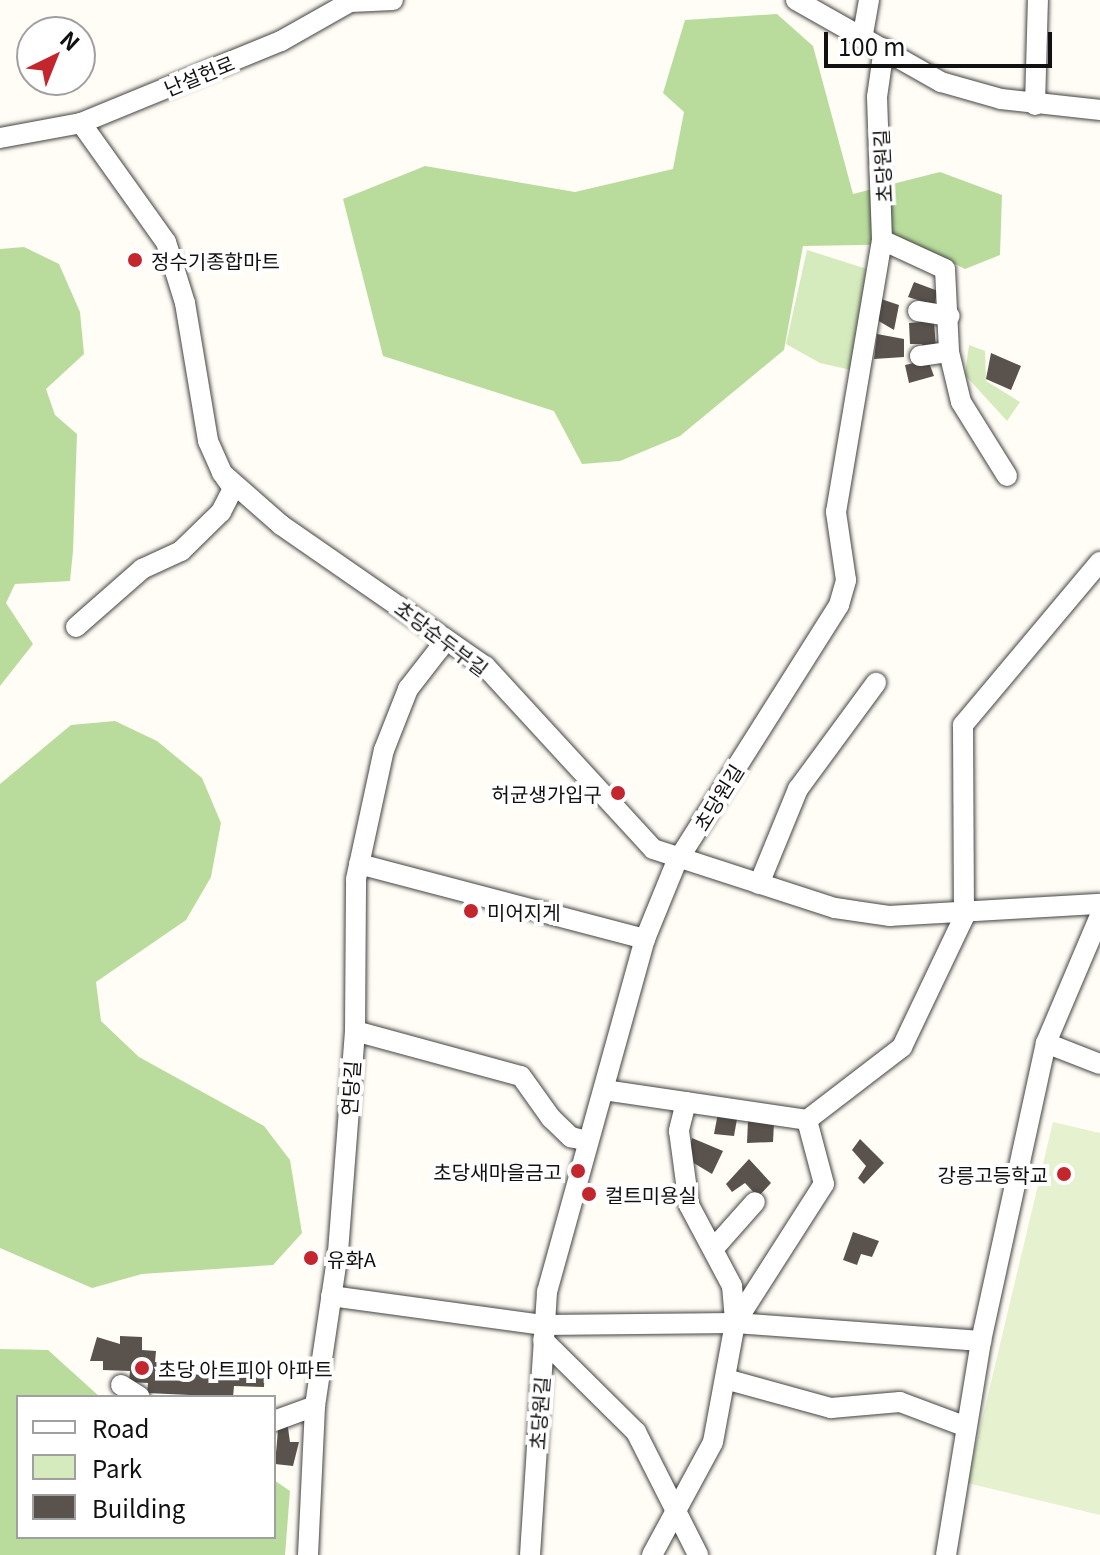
<!DOCTYPE html>
<meta charset="utf-8">
<style>
body{margin:0}
#map{position:relative;width:1100px;height:1555px;overflow:hidden;background:#fffdf5;font-family:Georgia,"Noto Sans KR",serif}
div>[style]{position:absolute}
.green>*{inset:0;background:#d5ebbd}
.forest>*{inset:0;background:#b9dc9c}
.pitch>*{inset:0;background:#e6f2cf}
.building>*{inset:0;background:#5a524d}
.roads{filter:drop-shadow(0 0 2px #444) drop-shadow(0 0 2px #444)}
.minor>*{height:20px;margin:-10px;padding:0 10px;transform-origin:10px;border-radius:10px;background:#fff}
.dots>*{width:22px;height:22px;translate:-50% -50%;box-sizing:border-box;border:4px solid #fff;border-radius:50%}
span{translate:-50% -50%;white-space:nowrap;text-align:center;line-height:1.15;-webkit-text-stroke:8px #fff;paint-order:stroke}
.street-label{font-size:20px;color:#111}
.poi-label{font-size:20px;color:#111}
.left{translate:0 -50%;text-align:left}
.right{translate:-100% -50%;text-align:right}
.legend{position:absolute;left:16px;top:1395px;width:260px;height:144px;box-sizing:border-box;background:#fff;border:2px solid #a0a0a0;margin:0;padding:10px 14px;list-style:none;font-size:24px;color:#111}
.legend li{display:flex;align-items:center;gap:16px;height:40px}
.legend b{width:40px;border:2px solid #a0a0a0}
.north{position:absolute;left:16px;top:16px;width:80px;height:80px;box-sizing:border-box;background:#fff;border:2px solid #a0a0a0;border-radius:50%;rotate:43deg;font-size:22px;font-weight:700;line-height:32px;text-align:center;color:#111}
.north::after{content:'';display:block;margin:auto;width:28px;height:36px;background:#c4262e;clip-path:polygon(50% 0,100% 100%,50% 72%,0 100%)}
.scale{position:absolute;left:824px;top:32px;width:228px;height:36px;box-sizing:border-box;border:4px solid #111;border-top:0;padding-left:10px;font-size:24px;line-height:28px;white-space:nowrap;color:#111;-webkit-text-stroke:6px #fff;paint-order:stroke}
</style>
<div id="map">
<div class="green">
<i style="clip-path:polygon(807px 250px,867px 269px,860px 372px,820px 363px,786px 344px)"></i>
<i style="clip-path:polygon(969px 345px,985px 351px,986px 381px,1020px 402px,1007px 421px,965px 375px)"></i>
</div>
<div class="forest">
<i style="clip-path:polygon(777px 14px,813px 46px,853px 194px,940px 172px,1002px 195px,1000px 255px,965px 269px,915px 244px,803px 246px,784px 350px,680px 436px,620px 461px,582px 464px,554px 411px,383px 356px,343px 199px,425px 166px,575px 192px,673px 169px,684px 112px,663px 93px,685px 20px)"></i>
<i style="clip-path:polygon(24px 247px,59px 264px,80px 312px,84px 354px,46px 389px,55px 415px,77px 434px,73px 551px,70px 581px,15px 584px,6px 603px,33px 644px,0 686px,0 249px)"></i>
<i style="clip-path:polygon(115px 721px,157px 741px,202px 778px,221px 823px,211px 877px,186px 920px,96px 982px,101px 1021px,139px 1057px,264px 1126px,290px 1160px,302px 1233px,273px 1265px,142px 1274px,92px 1288px,0 1248px,0 784px,71px 725px)"></i>
<i style="clip-path:polygon(0 1349px,48px 1350px,100px 1397px,18px 1397px,18px 1537px,274px 1537px,274px 1480px,290px 1491px,285px 1555px,0 1555px)"></i>
</div>
<div class="pitch">
<i style="clip-path:polygon(1053px 1122px,1100px 1133px,1100px 1515px,967px 1483px)"></i>
</div>
<div class="building">
<i style="clip-path:polygon(914px 282px,938px 291px,934px 305px,908px 297px)"></i>
<i style="clip-path:polygon(881px 299px,899px 305px,894px 330px,877px 320px)"></i>
<i style="clip-path:polygon(934px 321px,936px 349px,924px 352px,922px 344px,910px 344px,909px 323px)"></i>
<i style="clip-path:polygon(877px 334px,904px 339px,904px 357px,874px 359px)"></i>
<i style="clip-path:polygon(991px 353px,1021px 366px,1011px 390px,986px 379px)"></i>
<i style="clip-path:polygon(928px 360px,934px 376px,909px 383px,905px 365px)"></i>
<i style="clip-path:polygon(718px 1113px,737px 1119px,734px 1136px,714px 1134px)"></i>
<i style="clip-path:polygon(748px 1121px,774px 1123px,773px 1142px,747px 1143px)"></i>
<i style="clip-path:polygon(692px 1138px,723px 1151px,712px 1174px,687px 1159px)"></i>
<i style="clip-path:polygon(860px 1139px,884px 1163px,864px 1184px,858px 1178px,866px 1166px,852px 1150px)"></i>
<i style="clip-path:polygon(749px 1159px,771px 1183px,758px 1197px,745px 1183px,732px 1192px,726px 1184px)"></i>
<i style="clip-path:polygon(853px 1232px,879px 1241px,872px 1257px,861px 1254px,857px 1265px,843px 1260px)"></i>
<i style="clip-path:polygon(120px 1336px,142px 1337px,142px 1350px,156px 1351px,155px 1362px,181px 1364px,181px 1374px,235px 1376px,238px 1364px,265px 1365px,264px 1387px,234px 1386px,233px 1397px,147px 1393px,148px 1383px,129px 1382px,130px 1371px,103px 1370px,103px 1361px,90px 1361px,97px 1337px,120px 1344px)"></i>
<i style="clip-path:polygon(287px 1421px,290px 1442px,299px 1442px,293px 1466px,275px 1464px,278px 1430px)"></i>
</div>
<div class="roads">
<div class="minor">
<i style="left:796px;top:0;width:167px;rotate:29.5deg"></i>
<i style="left:941px;top:82px;width:62px;rotate:15.8deg"></i>
<i style="left:1001px;top:99px;width:100px;rotate:6.3deg"></i>
<i style="left:863px;top:34px;width:35px;rotate:-80deg"></i>
<i style="left:1035px;top:105px;width:105px;rotate:-88.4deg"></i>
<i style="left:81px;top:123px;width:146px;rotate:54.5deg"></i>
<i style="left:166px;top:242px;width:64px;rotate:72.7deg"></i>
<i style="left:185px;top:303px;width:140px;rotate:80.5deg"></i>
<i style="left:208px;top:441px;width:35px;rotate:66deg"></i>
<i style="left:222px;top:473px;width:79px;rotate:41.4deg"></i>
<i style="left:281px;top:525px;width:248px;rotate:34.7deg"></i>
<i style="left:485px;top:666px;width:248px;rotate:47.4deg"></i>
<i style="left:653px;top:849px;width:191px;rotate:18deg"></i>
<i style="left:835px;top:908px;width:56px;rotate:8.3deg"></i>
<i style="left:890px;top:916px;width:210px;rotate:-3.3deg"></i>
<i style="left:0;top:138px;width:82px;rotate:-10.5deg"></i>
<i style="left:81px;top:123px;width:216px;rotate:-22.3deg"></i>
<i style="left:281px;top:41px;width:79px;rotate:-29.5deg"></i>
<i style="left:350px;top:2px;width:43px;rotate:-2.7deg"></i>
<i style="left:882px;top:240px;width:69px;rotate:24.7deg"></i>
<i style="left:945px;top:269px;width:83px;rotate:87.2deg"></i>
<i style="left:949px;top:352px;width:51px;rotate:76.5deg"></i>
<i style="left:961px;top:402px;width:87px;rotate:58.1deg"></i>
<i style="left:918px;top:311px;width:32px;rotate:9deg"></i>
<i style="left:920px;top:356px;width:29px;rotate:-8deg"></i>
<i style="left:76px;top:627px;width:88px;rotate:-41.3deg"></i>
<i style="left:142px;top:569px;width:43px;rotate:-24.8deg"></i>
<i style="left:181px;top:551px;width:56px;rotate:-44.3deg"></i>
<i style="left:221px;top:512px;width:27px;rotate:-63deg"></i>
<i style="left:233px;top:488px;width:14px;rotate:-126deg"></i>
<i style="left:359px;top:864px;width:296px;rotate:14.7deg"></i>
<i style="left:759px;top:884px;width:103px;rotate:-67.7deg"></i>
<i style="left:798px;top:789px;width:132px;rotate:-53.7deg"></i>
<i style="left:355px;top:1031px;width:172px;rotate:15.2deg"></i>
<i style="left:521px;top:1076px;width:52px;rotate:54.5deg"></i>
<i style="left:551px;top:1118px;width:28px;rotate:44deg"></i>
<i style="left:571px;top:1137px;width:16px;rotate:14deg"></i>
<i style="left:1046px;top:1043px;width:58px;rotate:21.3deg"></i>
<i style="left:604px;top:1090px;width:205px;rotate:8.4deg"></i>
<i style="left:686px;top:1102px;width:30px;rotate:104deg"></i>
<i style="left:679px;top:1131px;width:75px;rotate:82.3deg"></i>
<i style="left:689px;top:1205px;width:92px;rotate:62deg"></i>
<i style="left:732px;top:1286px;width:37px;rotate:85deg"></i>
<i style="left:715px;top:1247px;width:60px;rotate:-48.4deg"></i>
<i style="left:331px;top:1296px;width:215px;rotate:7.8deg"></i>
<i style="left:544px;top:1325px;width:191px;rotate:-0.6deg"></i>
<i style="left:735px;top:1323px;width:247px;rotate:4.2deg"></i>
<i style="left:543px;top:1340px;width:131px;rotate:44.7deg"></i>
<i style="left:636px;top:1432px;width:138px;rotate:63.2deg"></i>
<i style="left:729px;top:1380px;width:106px;rotate:15.4deg"></i>
<i style="left:831px;top:1408px;width:69px;rotate:-5deg"></i>
<i style="left:900px;top:1402px;width:68px;rotate:20.6deg"></i>
<i style="left:121px;top:1385px;width:22px;rotate:32deg"></i>
<i style="left:274px;top:1421px;width:44px;rotate:-20.1deg"></i>
<i style="left:308px;top:1555px;width:149px;rotate:-87.3deg"></i>
<i style="left:315px;top:1406px;width:156px;rotate:-81.5deg"></i>
<i style="left:338px;top:1252px;width:222px;rotate:-85.6deg"></i>
<i style="left:355px;top:1031px;width:152px;rotate:-89.6deg"></i>
<i style="left:356px;top:879px;width:132px;rotate:-77.8deg"></i>
<i style="left:384px;top:750px;width:66px;rotate:-68.5deg"></i>
<i style="left:408px;top:689px;width:62px;rotate:-52.2deg"></i>
<i style="left:530px;top:1555px;width:264px;rotate:-86.3deg"></i>
<i style="left:547px;top:1292px;width:366px;rotate:-74.5deg"></i>
<i style="left:645px;top:939px;width:82px;rotate:-67.8deg"></i>
<i style="left:676px;top:863px;width:305px;rotate:-57.7deg"></i>
<i style="left:839px;top:605px;width:26px;rotate:-74deg"></i>
<i style="left:846px;top:580px;width:69px;rotate:-98.4deg"></i>
<i style="left:836px;top:512px;width:276px;rotate:-80.4deg"></i>
<i style="left:882px;top:240px;width:143px;rotate:-92deg"></i>
<i style="left:877px;top:97px;width:49px;rotate:-81.9deg"></i>
<i style="left:652px;top:1555px;width:128px;rotate:-61.6deg"></i>
<i style="left:713px;top:1442px;width:121px;rotate:-79.5deg"></i>
<i style="left:735px;top:1323px;width:165px;rotate:-57.4deg"></i>
<i style="left:824px;top:1184px;width:66px;rotate:-104.9deg"></i>
<i style="left:807px;top:1120px;width:120px;rotate:-37.5deg"></i>
<i style="left:902px;top:1047px;width:144px;rotate:-64.5deg"></i>
<i style="left:964px;top:917px;width:192px;rotate:-90.3deg"></i>
<i style="left:963px;top:725px;width:213px;rotate:-50deg"></i>
<i style="left:946px;top:1555px;width:217px;rotate:-80.7deg"></i>
<i style="left:981px;top:1341px;width:305px;rotate:-77.7deg"></i>
<i style="left:1046px;top:1043px;width:138px;rotate:-67deg"></i>
</div>
</div>
<div class="dots">
<i style="left:135px;top:260px;background:#c4262e"></i>
<i style="left:618px;top:793px;background:#c4262e"></i>
<i style="left:471px;top:911px;background:#c4262e"></i>
<i style="left:578px;top:1171px;background:#c4262e"></i>
<i style="left:1064px;top:1174px;background:#c4262e"></i>
<i style="left:589px;top:1194px;background:#c4262e"></i>
<i style="left:311px;top:1258px;background:#c4262e"></i>
<i style="left:142px;top:1368px;background:#c4262e"></i>
</div>
<div class="street-label">
<span style="left:199px;top:75px;rotate:-22deg">난설헌로</span>
<span style="left:882px;top:166px;rotate:-93deg">초당원길</span>
<span style="left:442px;top:638px;rotate:37deg">초당순두부길</span>
<span style="left:718px;top:797px;rotate:-58deg">초당원길</span>
<span style="left:350px;top:1088px;rotate:-86deg">연당길</span>
<span style="left:539px;top:1413px;rotate:-86deg">초당원길</span>
</div>
<div class="poi-label">
<span class="left" style="left:151px;top:260px">정수기종합마트</span>
<span class="right" style="left:602px;top:793px">허균생가입구</span>
<span class="left" style="left:487px;top:911px">미어지게</span>
<span class="right" style="left:562px;top:1171px">초당새마을금고</span>
<span class="right" style="left:1048px;top:1174px">강릉고등학교</span>
<span class="left" style="left:605px;top:1194px">컬트미용실</span>
<span class="left" style="left:327px;top:1258px">유화A</span>
<span class="left" style="left:158px;top:1368px">초당 아트피아 아파트</span>
</div>
<ul class="legend">
<li><b style="height:10px;background:#fff"></b>Road</li>
<li><b style="height:22px;background:#d5ebbd"></b>Park</li>
<li><b style="height:22px;background:#5a524d"></b>Building</li>
</ul>
<div class="north">N</div>
<div class="scale">100 m</div>
</div>
